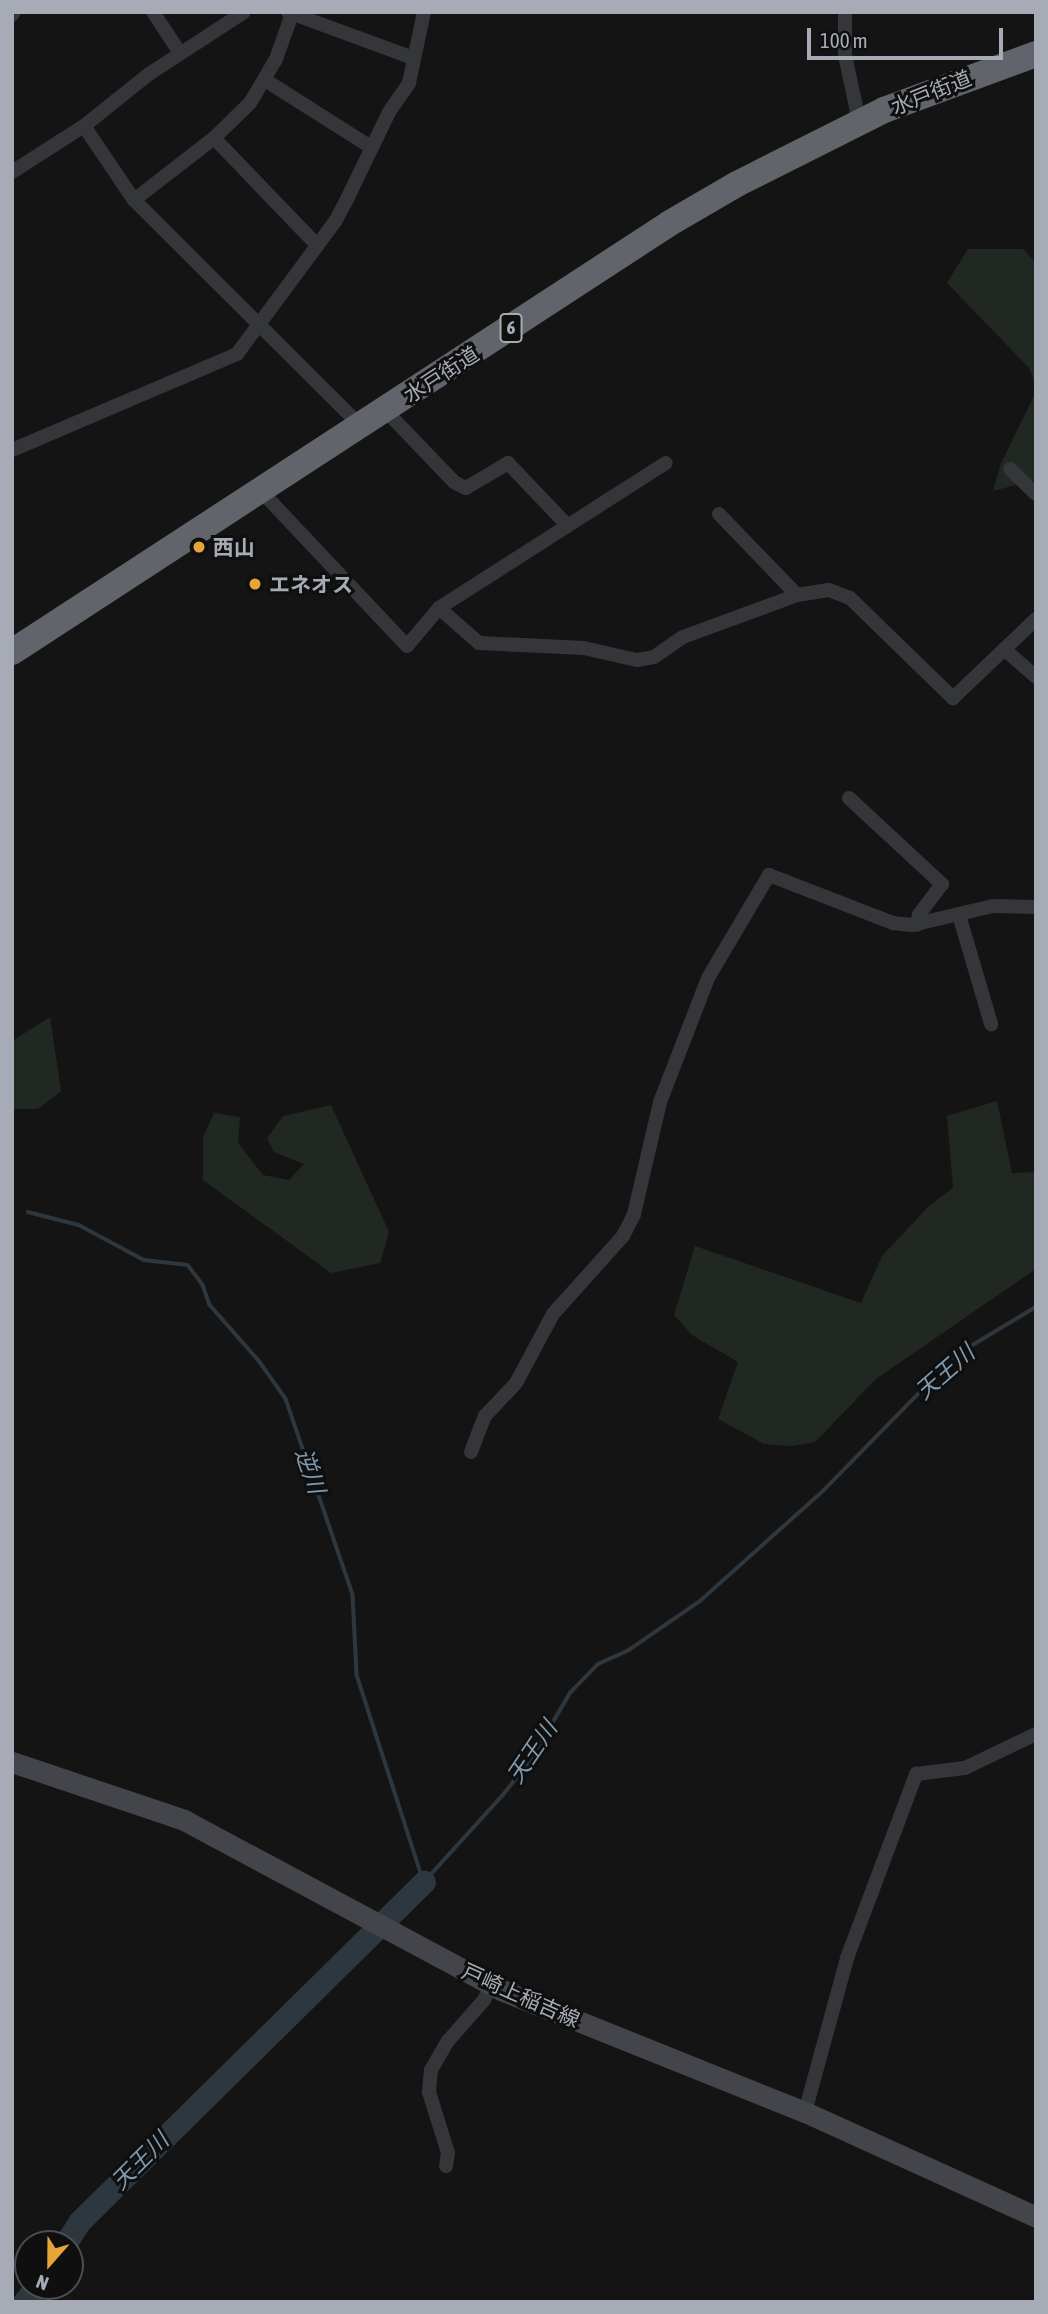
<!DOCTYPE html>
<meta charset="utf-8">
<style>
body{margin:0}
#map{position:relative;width:1048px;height:2314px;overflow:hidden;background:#141415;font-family:"Asap Condensed","Noto Sans JP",sans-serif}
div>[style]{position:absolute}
.green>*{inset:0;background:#202821}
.stream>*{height:3.5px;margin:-1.75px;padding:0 1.75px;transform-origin:1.75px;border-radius:1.75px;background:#2e373d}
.river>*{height:23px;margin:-11.5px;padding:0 11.5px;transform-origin:11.5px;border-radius:11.5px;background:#2e373d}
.street>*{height:14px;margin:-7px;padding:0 7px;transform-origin:7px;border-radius:7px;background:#35363a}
.secondary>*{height:21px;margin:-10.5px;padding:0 10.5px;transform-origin:10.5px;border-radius:10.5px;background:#43454a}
.highway>*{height:26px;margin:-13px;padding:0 13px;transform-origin:13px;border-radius:13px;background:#61646b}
.dots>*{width:19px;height:19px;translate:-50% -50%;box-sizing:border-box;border:4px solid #0f0f10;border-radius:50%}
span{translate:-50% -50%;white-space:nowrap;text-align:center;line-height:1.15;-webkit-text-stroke:6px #0f0f10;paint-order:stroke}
.shield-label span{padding:2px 5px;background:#0f0f10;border:2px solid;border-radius:5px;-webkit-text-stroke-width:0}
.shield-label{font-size:19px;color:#a6abb5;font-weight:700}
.street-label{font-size:21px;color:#a6abb5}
.poi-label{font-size:21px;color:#a6abb5;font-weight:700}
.left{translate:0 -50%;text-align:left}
.water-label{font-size:23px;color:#7f9aae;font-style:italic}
.frame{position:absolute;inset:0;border:14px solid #a6abb5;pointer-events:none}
.north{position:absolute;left:14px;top:2230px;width:70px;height:70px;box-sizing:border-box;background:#0f0f10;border:2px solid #4b4d52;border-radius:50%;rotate:201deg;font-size:19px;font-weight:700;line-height:28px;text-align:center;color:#a6abb5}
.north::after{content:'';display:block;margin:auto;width:24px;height:32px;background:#e6a43a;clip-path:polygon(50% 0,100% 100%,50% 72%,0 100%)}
.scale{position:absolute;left:807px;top:28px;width:196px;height:32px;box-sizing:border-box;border:4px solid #a6abb5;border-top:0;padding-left:9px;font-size:21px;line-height:24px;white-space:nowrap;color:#a6abb5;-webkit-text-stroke:5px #0f0f10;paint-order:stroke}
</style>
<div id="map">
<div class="green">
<i style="clip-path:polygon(968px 249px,1023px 249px,1036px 263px,1036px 385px,1029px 368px,947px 283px)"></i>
<i style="clip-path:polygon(1036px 392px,1036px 480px,993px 491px,1001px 463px)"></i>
<i style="clip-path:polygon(50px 1017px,61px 1091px,38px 1109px,12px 1109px,12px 1041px)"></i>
<i style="clip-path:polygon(997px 1101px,1012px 1173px,1036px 1172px,1036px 1269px,876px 1379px,815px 1442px,791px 1446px,764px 1444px,718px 1419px,738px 1362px,692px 1335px,674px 1315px,695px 1246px,861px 1303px,882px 1256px,930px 1205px,953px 1188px,947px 1116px)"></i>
<i style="clip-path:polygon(331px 1105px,389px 1232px,380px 1263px,331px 1273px,203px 1180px,203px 1137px,214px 1113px,240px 1117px,238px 1143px,263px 1175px,289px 1180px,304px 1164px,274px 1152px,267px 1138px,283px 1116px)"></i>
</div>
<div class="stream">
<i style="left:28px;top:1212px;width:53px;rotate:14.3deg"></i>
<i style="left:79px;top:1225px;width:74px;rotate:28.3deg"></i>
<i style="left:144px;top:1260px;width:44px;rotate:6.5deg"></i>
<i style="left:188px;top:1265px;width:25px;rotate:53deg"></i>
<i style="left:203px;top:1285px;width:21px;rotate:71deg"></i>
<i style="left:210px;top:1305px;width:76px;rotate:48.7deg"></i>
<i style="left:260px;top:1362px;width:45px;rotate:54.9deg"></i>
<i style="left:286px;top:1399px;width:207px;rotate:71.1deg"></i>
<i style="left:353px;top:1595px;width:80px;rotate:87.1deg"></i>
<i style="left:357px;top:1675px;width:218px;rotate:72.1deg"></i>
<i style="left:424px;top:1882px;width:116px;rotate:-47.8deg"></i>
<i style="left:502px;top:1796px;width:45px;rotate:-51.3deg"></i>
<i style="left:530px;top:1761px;width:79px;rotate:-59.5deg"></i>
<i style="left:570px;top:1693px;width:40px;rotate:-46deg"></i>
<i style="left:598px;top:1664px;width:34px;rotate:-24deg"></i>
<i style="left:629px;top:1650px;width:86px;rotate:-34.6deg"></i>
<i style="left:700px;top:1601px;width:166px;rotate:-41.8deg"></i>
<i style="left:824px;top:1490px;width:189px;rotate:-45.6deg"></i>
<i style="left:956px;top:1355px;width:93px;rotate:-31deg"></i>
</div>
<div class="river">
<i style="left:65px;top:2244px;width:27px;rotate:-57deg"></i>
<i style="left:80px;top:2221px;width:483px;rotate:-44.6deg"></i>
<i style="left:24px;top:2302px;width:21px;rotate:-51deg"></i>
</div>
<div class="street">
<i style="left:153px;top:12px;width:49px;rotate:56.6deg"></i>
<i style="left:288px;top:12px;width:133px;rotate:20.2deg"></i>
<i style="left:845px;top:12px;width:43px;rotate:90deg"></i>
<i style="left:845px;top:55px;width:67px;rotate:78deg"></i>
<i style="left:12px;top:15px;width:4px;rotate:-56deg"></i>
<i style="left:265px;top:80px;width:125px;rotate:32.3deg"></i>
<i style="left:84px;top:126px;width:89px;rotate:56deg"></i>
<i style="left:134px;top:200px;width:320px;rotate:44.9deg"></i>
<i style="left:214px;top:138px;width:149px;rotate:46.1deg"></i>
<i style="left:12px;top:172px;width:85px;rotate:-32.6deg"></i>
<i style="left:84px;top:126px;width:83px;rotate:-38.7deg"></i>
<i style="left:149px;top:74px;width:113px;rotate:-33.1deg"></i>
<i style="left:134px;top:200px;width:101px;rotate:-37.8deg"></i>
<i style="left:214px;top:138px;width:50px;rotate:-44.2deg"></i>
<i style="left:250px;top:103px;width:51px;rotate:-59.4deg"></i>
<i style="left:276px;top:59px;width:48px;rotate:-70.4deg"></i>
<i style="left:385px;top:410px;width:100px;rotate:46.2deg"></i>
<i style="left:454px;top:482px;width:13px;rotate:27deg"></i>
<i style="left:466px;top:488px;width:49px;rotate:-30.8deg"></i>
<i style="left:508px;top:463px;width:87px;rotate:46.4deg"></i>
<i style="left:12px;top:450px;width:245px;rotate:-23.1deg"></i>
<i style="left:237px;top:354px;width:167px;rotate:-53.5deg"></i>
<i style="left:336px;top:220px;width:26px;rotate:-62deg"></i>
<i style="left:348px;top:197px;width:94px;rotate:-64.2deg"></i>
<i style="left:389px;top:112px;width:35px;rotate:-55deg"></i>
<i style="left:409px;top:83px;width:73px;rotate:-78.1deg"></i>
<i style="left:1010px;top:469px;width:36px;rotate:44deg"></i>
<i style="left:260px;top:490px;width:214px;rotate:46.7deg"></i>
<i style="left:407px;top:646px;width:50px;rotate:-49.9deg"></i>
<i style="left:439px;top:608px;width:269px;rotate:-32.6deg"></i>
<i style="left:719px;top:514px;width:112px;rotate:46.1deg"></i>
<i style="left:439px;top:608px;width:53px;rotate:41.2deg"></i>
<i style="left:479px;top:643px;width:105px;rotate:2.7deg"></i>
<i style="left:584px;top:648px;width:54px;rotate:12.8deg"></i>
<i style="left:637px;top:660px;width:17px;rotate:-10deg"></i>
<i style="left:654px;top:657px;width:35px;rotate:-35deg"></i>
<i style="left:683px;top:637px;width:121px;rotate:-20.2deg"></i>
<i style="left:797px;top:595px;width:32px;rotate:-9deg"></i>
<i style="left:829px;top:590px;width:22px;rotate:21deg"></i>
<i style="left:850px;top:598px;width:144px;rotate:44.2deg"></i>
<i style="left:953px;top:698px;width:115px;rotate:-43.6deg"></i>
<i style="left:1004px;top:649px;width:43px;rotate:41.2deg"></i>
<i style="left:849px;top:798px;width:127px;rotate:42.8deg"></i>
<i style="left:942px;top:884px;width:38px;rotate:127deg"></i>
<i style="left:919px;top:914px;width:11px;rotate:100deg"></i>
<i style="left:959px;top:915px;width:114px;rotate:73.6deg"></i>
<i style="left:471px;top:1452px;width:39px;rotate:-69deg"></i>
<i style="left:485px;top:1416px;width:45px;rotate:-46.8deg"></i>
<i style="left:516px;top:1383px;width:78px;rotate:-61.8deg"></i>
<i style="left:553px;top:1314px;width:105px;rotate:-48.1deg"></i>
<i style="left:623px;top:1236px;width:25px;rotate:-63deg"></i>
<i style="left:634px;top:1214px;width:115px;rotate:-76.9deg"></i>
<i style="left:660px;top:1102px;width:133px;rotate:-68.8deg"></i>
<i style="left:708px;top:978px;width:120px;rotate:-59.4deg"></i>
<i style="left:769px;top:875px;width:133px;rotate:21.2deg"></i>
<i style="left:893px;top:923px;width:19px;rotate:6deg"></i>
<i style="left:912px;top:925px;width:83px;rotate:-13.2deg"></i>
<i style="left:993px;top:906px;width:43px;rotate:1.3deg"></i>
<i style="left:805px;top:2112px;width:160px;rotate:-74.7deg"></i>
<i style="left:847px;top:1958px;width:197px;rotate:-69.4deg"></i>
<i style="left:916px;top:1774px;width:49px;rotate:-7deg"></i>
<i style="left:965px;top:1768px;width:79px;rotate:-25.6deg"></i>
<i style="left:446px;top:2166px;width:13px;rotate:-81deg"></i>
<i style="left:448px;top:2153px;width:64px;rotate:-107.3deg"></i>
<i style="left:429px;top:2092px;width:22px;rotate:-85deg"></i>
<i style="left:431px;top:2070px;width:34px;rotate:-60deg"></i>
<i style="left:448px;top:2041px;width:55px;rotate:-48.7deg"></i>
<i style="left:484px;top:2000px;width:17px;rotate:-65deg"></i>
</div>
<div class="secondary">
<i style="left:12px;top:1762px;width:182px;rotate:18.6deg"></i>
<i style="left:184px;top:1820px;width:360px;rotate:28.2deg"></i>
<i style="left:501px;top:1990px;width:328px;rotate:21.9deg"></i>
<i style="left:805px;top:2112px;width:254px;rotate:24.4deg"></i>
</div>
<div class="highway">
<i style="left:12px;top:652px;width:785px;rotate:-33.1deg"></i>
<i style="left:670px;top:223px;width:78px;rotate:-30.2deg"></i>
<i style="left:737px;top:184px;width:165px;rotate:-26.7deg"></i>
<i style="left:884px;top:110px;width:162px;rotate:-20.2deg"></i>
</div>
<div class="dots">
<i style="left:199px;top:547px;background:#e6a43a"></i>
<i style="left:255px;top:584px;background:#e6a43a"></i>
</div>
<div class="shield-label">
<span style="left:511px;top:328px">6</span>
</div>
<div class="street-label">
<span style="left:931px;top:92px;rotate:-22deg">水戸街道</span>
<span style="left:441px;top:374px;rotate:-33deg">水戸街道</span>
<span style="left:521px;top:1995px;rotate:24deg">戸崎上稲吉線</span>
</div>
<div class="poi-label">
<span class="left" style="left:213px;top:547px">西山</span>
<span class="left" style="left:269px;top:584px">エネオス</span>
</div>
<div class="water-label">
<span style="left:945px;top:1372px;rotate:-41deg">天王川</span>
<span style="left:310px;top:1471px;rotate:71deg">逆川</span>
<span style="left:532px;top:1752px;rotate:-56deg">天王川</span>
<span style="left:140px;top:2161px;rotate:-45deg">天王川</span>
</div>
<div class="frame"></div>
<div class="north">N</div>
<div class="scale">100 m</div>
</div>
